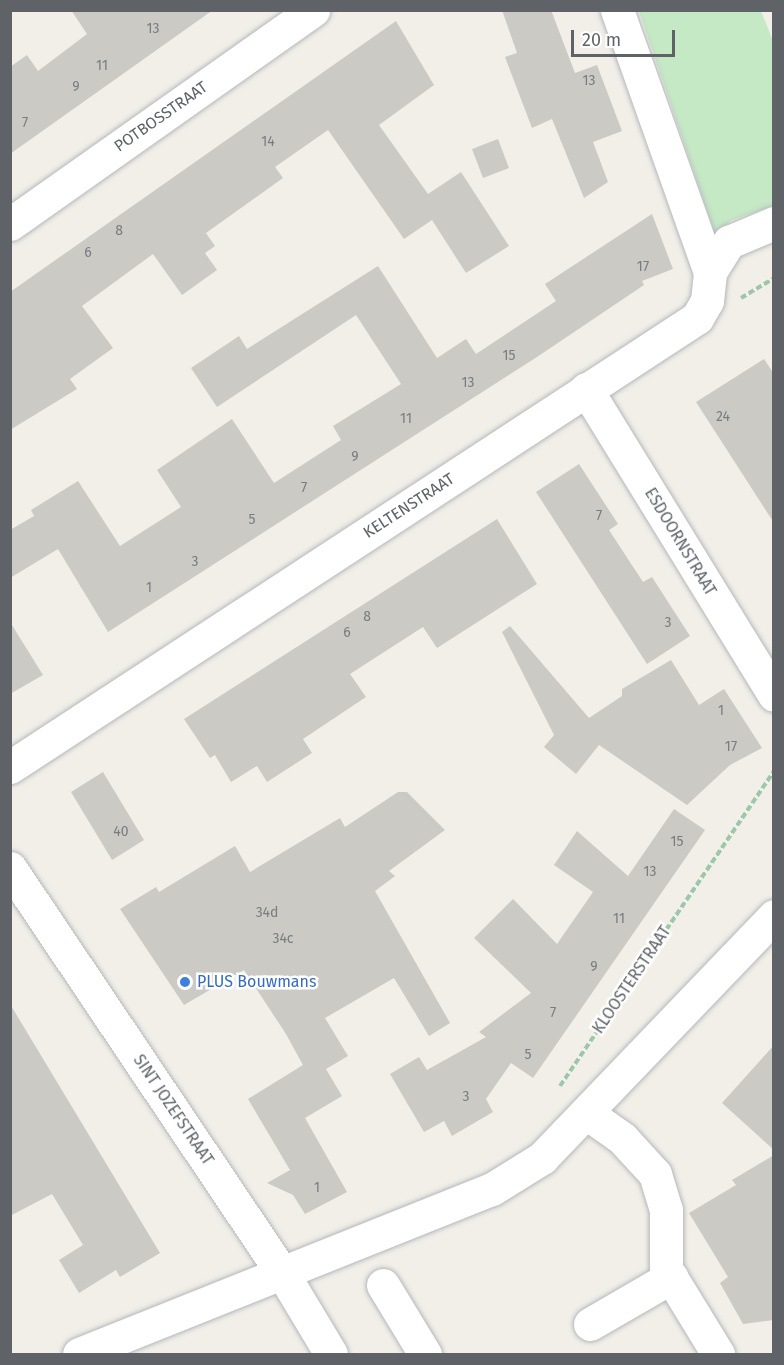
<!DOCTYPE html>
<style>
body{margin:0}
#map{position:relative;width:784px;height:1365px;overflow:hidden;background:#f1efe8;font-family:"Fira Sans",sans-serif}
div>[style]{position:absolute}
.green>*{inset:0;background:#c5e8c5}
.building>*{inset:0;background:#cccac5}
.path>*{height:4px;margin-top:-2px;transform-origin:0;background:repeating-linear-gradient(90deg,#9cc7a9 0 6px,transparent 0 9px)}
.roads{filter:drop-shadow(0 0 2px #b5b8bc) drop-shadow(0 0 2px #b5b8bc)}
.minor>*{height:33px;margin:-16.5px;padding:0 16.5px;transform-origin:16.5px;border-radius:16.5px;background:#fff}
.dots>*{width:16px;height:16px;translate:-50% -50%;box-sizing:border-box;border:3px solid #fff;border-radius:50%}
span{translate:-50% -50%;white-space:nowrap;text-align:center;line-height:1.15;-webkit-text-stroke:5px #fff;paint-order:stroke}
.number-label{font-size:14px;color:#7a7d7f}
.number-label span{-webkit-text-stroke-width:0}
.street-label{font-size:16px;color:#5f6368}
.shop-label{font-size:16px;color:#366cbe}
.left{translate:0 -50%;text-align:left}
.frame{position:absolute;inset:0;border:12px solid #5f6368;pointer-events:none}
.scale{position:absolute;left:571px;top:30px;width:104px;height:27px;box-sizing:border-box;border:3px solid #5f6368;border-top:0;padding-left:8px;font-size:18px;line-height:21px;white-space:nowrap;color:#5f6368;-webkit-text-stroke:4px #fff;paint-order:stroke}
</style>
<div id="map">
<div class="green">
<i style="clip-path:polygon(639px 11px,761px 11px,773px 41px,773px 206px,732px 220px,715px 234px)"></i>
</div>
<div class="building">
<i style="clip-path:polygon(71px 10px,213px 10px,10px 154px,10px 67px,27px 55px,38px 71px,87px 34px)"></i>
<i style="clip-path:polygon(502px 10px,551px 10px,575px 73px,597px 65px,622px 131px,593px 142px,608px 182px,584px 198px,552px 119px,532px 128px,505px 57px,517px 53px)"></i>
<i style="clip-path:polygon(396px 21px,434px 85px,379px 125px,428px 194px,461px 172px,509px 246px,466px 273px,432px 220px,404px 239px,328px 130px,275px 167px,283px 178px,206px 233px,215px 246px,205px 253px,217px 270px,182px 295px,153px 254px,82px 306px,113px 348px,70px 379px,77px 389px,10px 430px,10px 292px)"></i>
<i style="clip-path:polygon(498px 139px,509px 168px,483px 178px,472px 149px)"></i>
<i style="clip-path:polygon(652px 214px,673px 269px,642px 281px,644px 285px,537px 357px,108px 632px,58px 549px,10px 578px,10px 530px,34px 516px,31px 510px,78px 481px,120px 546px,181px 507px,157px 470px,232px 419px,274px 483px,341px 440px,333px 426px,401px 384px,356px 315px,217px 407px,191px 368px,239px 336px,247px 349px,378px 266px,437px 358px,466px 339px,476px 354px,556px 301px,545px 284px)"></i>
<i style="clip-path:polygon(764px 359px,774px 374px,774px 523px,696px 402px)"></i>
<i style="clip-path:polygon(579px 464px,618px 524px,609px 530px,643px 582px,652px 577px,690px 636px,647px 664px,536px 492px)"></i>
<i style="clip-path:polygon(497px 519px,537px 584px,437px 648px,423px 627px,350px 674px,366px 697px,303px 739px,312px 753px,267px 782px,257px 766px,231px 782px,215px 755px,210px 758px,184px 719px)"></i>
<i style="clip-path:polygon(10px 622px,43px 675px,10px 694px)"></i>
<i style="clip-path:polygon(510px 626px,589px 718px,622px 696px,622px 689px,671px 660px,699px 705px,724px 689px,762px 748px,730px 765px,687px 805px,599px 745px,576px 774px,544px 747px,554px 735px,502px 632px)"></i>
<i style="clip-path:polygon(103px 772px,144px 840px,112px 860px,71px 792px)"></i>
<i style="clip-path:polygon(398px 792px,407px 792px,445px 830px,389px 871px,395px 876px,375px 891px,450px 1023px,429px 1036px,394px 978px,325px 1018px,348px 1056px,326px 1069px,342px 1096px,305px 1118px,347px 1192px,305px 1214px,293px 1195px,267px 1183px,290px 1170px,248px 1099px,303px 1065px,286px 1034px,244px 970px,184px 1005px,120px 909px,156px 887px,159px 892px,235px 846px,250px 872px,340px 818px,345px 827px)"></i>
<i style="clip-path:polygon(674px 809px,705px 830px,533px 1078px,511px 1063px,486px 1099px,493px 1112px,452px 1136px,444px 1121px,424px 1132px,390px 1074px,419px 1057px,427px 1070px,486px 1037px,479px 1032px,531px 993px,474px 938px,513px 899px,557px 944px,593px 892px,554px 865px,577px 831px,628px 876px)"></i>
<i style="clip-path:polygon(10px 1004px,160px 1253px,120px 1277px,116px 1270px,79px 1293px,59px 1260px,83px 1245px,52px 1194px,10px 1216px)"></i>
<i style="clip-path:polygon(774px 1045px,774px 1150px,722px 1103px)"></i>
<i style="clip-path:polygon(774px 1155px,774px 1320px,743px 1324px,720px 1283px,728px 1277px,689px 1213px,736px 1185px,732px 1180px)"></i>
</div>
<div class="path">
<i style="left:741px;top:298px;width:39px;rotate:-31deg"></i>
<i style="left:560px;top:1086px;width:381px;rotate:-55.8deg"></i>
</div>
<div class="roads">
<div class="minor">
<i style="left:617px;top:10px;width:278px;rotate:70.5deg"></i>
<i style="left:10px;top:224px;width:371px;rotate:-35.2deg"></i>
<i style="left:586px;top:389px;width:359px;rotate:58.4deg"></i>
<i style="left:10px;top:767px;width:821px;rotate:-33.17deg"></i>
<i style="left:697px;top:318px;width:20px;rotate:-60deg"></i>
<i style="left:707px;top:301px;width:29px;rotate:-84deg"></i>
<i style="left:710px;top:272px;width:36px;rotate:-58deg"></i>
<i style="left:729px;top:242px;width:49px;rotate:-22.9deg"></i>
<i style="left:10px;top:868px;width:489px;rotate:56.1deg"></i>
<i style="left:283px;top:1274px;width:93px;rotate:59deg"></i>
<i style="left:588px;top:1114px;width:42px;rotate:35.2deg"></i>
<i style="left:622px;top:1138px;width:49px;rotate:47.5deg"></i>
<i style="left:655px;top:1174px;width:38px;rotate:73deg"></i>
<i style="left:666px;top:1210px;width:59px;rotate:90deg"></i>
<i style="left:666px;top:1269px;width:100px;rotate:58.5deg"></i>
<i style="left:383px;top:1285px;width:81px;rotate:58.7deg"></i>
<i style="left:590px;top:1324px;width:94px;rotate:-30.1deg"></i>
<i style="left:79px;top:1354px;width:445px;rotate:-21.8deg"></i>
<i style="left:492px;top:1189px;width:59px;rotate:-31.8deg"></i>
<i style="left:542px;top:1158px;width:335px;rotate:-46.2deg"></i>
</div>
</div>
<div class="dots">
<i style="left:185px;top:982px;background:#3f7fe0"></i>
</div>
<div class="number-label">
<span style="left:153px;top:29px">13</span>
<span style="left:102px;top:66px">11</span>
<span style="left:589px;top:81px">13</span>
<span style="left:76px;top:87px">9</span>
<span style="left:25px;top:123px">7</span>
<span style="left:268px;top:142px">14</span>
<span style="left:119px;top:231px">8</span>
<span style="left:88px;top:253px">6</span>
<span style="left:643px;top:267px">17</span>
<span style="left:509px;top:356px">15</span>
<span style="left:468px;top:383px">13</span>
<span style="left:723px;top:417px">24</span>
<span style="left:406px;top:419px">11</span>
<span style="left:355px;top:457px">9</span>
<span style="left:304px;top:488px">7</span>
<span style="left:599px;top:516px">7</span>
<span style="left:252px;top:520px">5</span>
<span style="left:195px;top:562px">3</span>
<span style="left:149px;top:588px">1</span>
<span style="left:367px;top:617px">8</span>
<span style="left:668px;top:623px">3</span>
<span style="left:347px;top:633px">6</span>
<span style="left:721px;top:711px">1</span>
<span style="left:731px;top:747px">17</span>
<span style="left:121px;top:832px">40</span>
<span style="left:677px;top:842px">15</span>
<span style="left:650px;top:872px">13</span>
<span style="left:267px;top:913px">34d</span>
<span style="left:619px;top:919px">11</span>
<span style="left:283px;top:939px">34c</span>
<span style="left:594px;top:967px">9</span>
<span style="left:553px;top:1013px">7</span>
<span style="left:528px;top:1055px">5</span>
<span style="left:466px;top:1097px">3</span>
<span style="left:317px;top:1188px">1</span>
</div>
<div class="street-label">
<span style="left:161px;top:117px;rotate:-35deg">POTBOSSTRAAT</span>
<span style="left:409px;top:506px;rotate:-33deg">KELTENSTRAAT</span>
<span style="left:680px;top:542px;rotate:59deg">ESDOORNSTRAAT</span>
<span style="left:632px;top:980px;rotate:-56deg">KLOOSTERSTRAAT</span>
<span style="left:173px;top:1110px;rotate:56deg">SINT JOZEFSTRAAT</span>
</div>
<div class="shop-label">
<span class="left" style="left:197px;top:982px">PLUS Bouwmans</span>
</div>
<div class="frame"></div>
<div class="scale">20 m</div>
</div>
